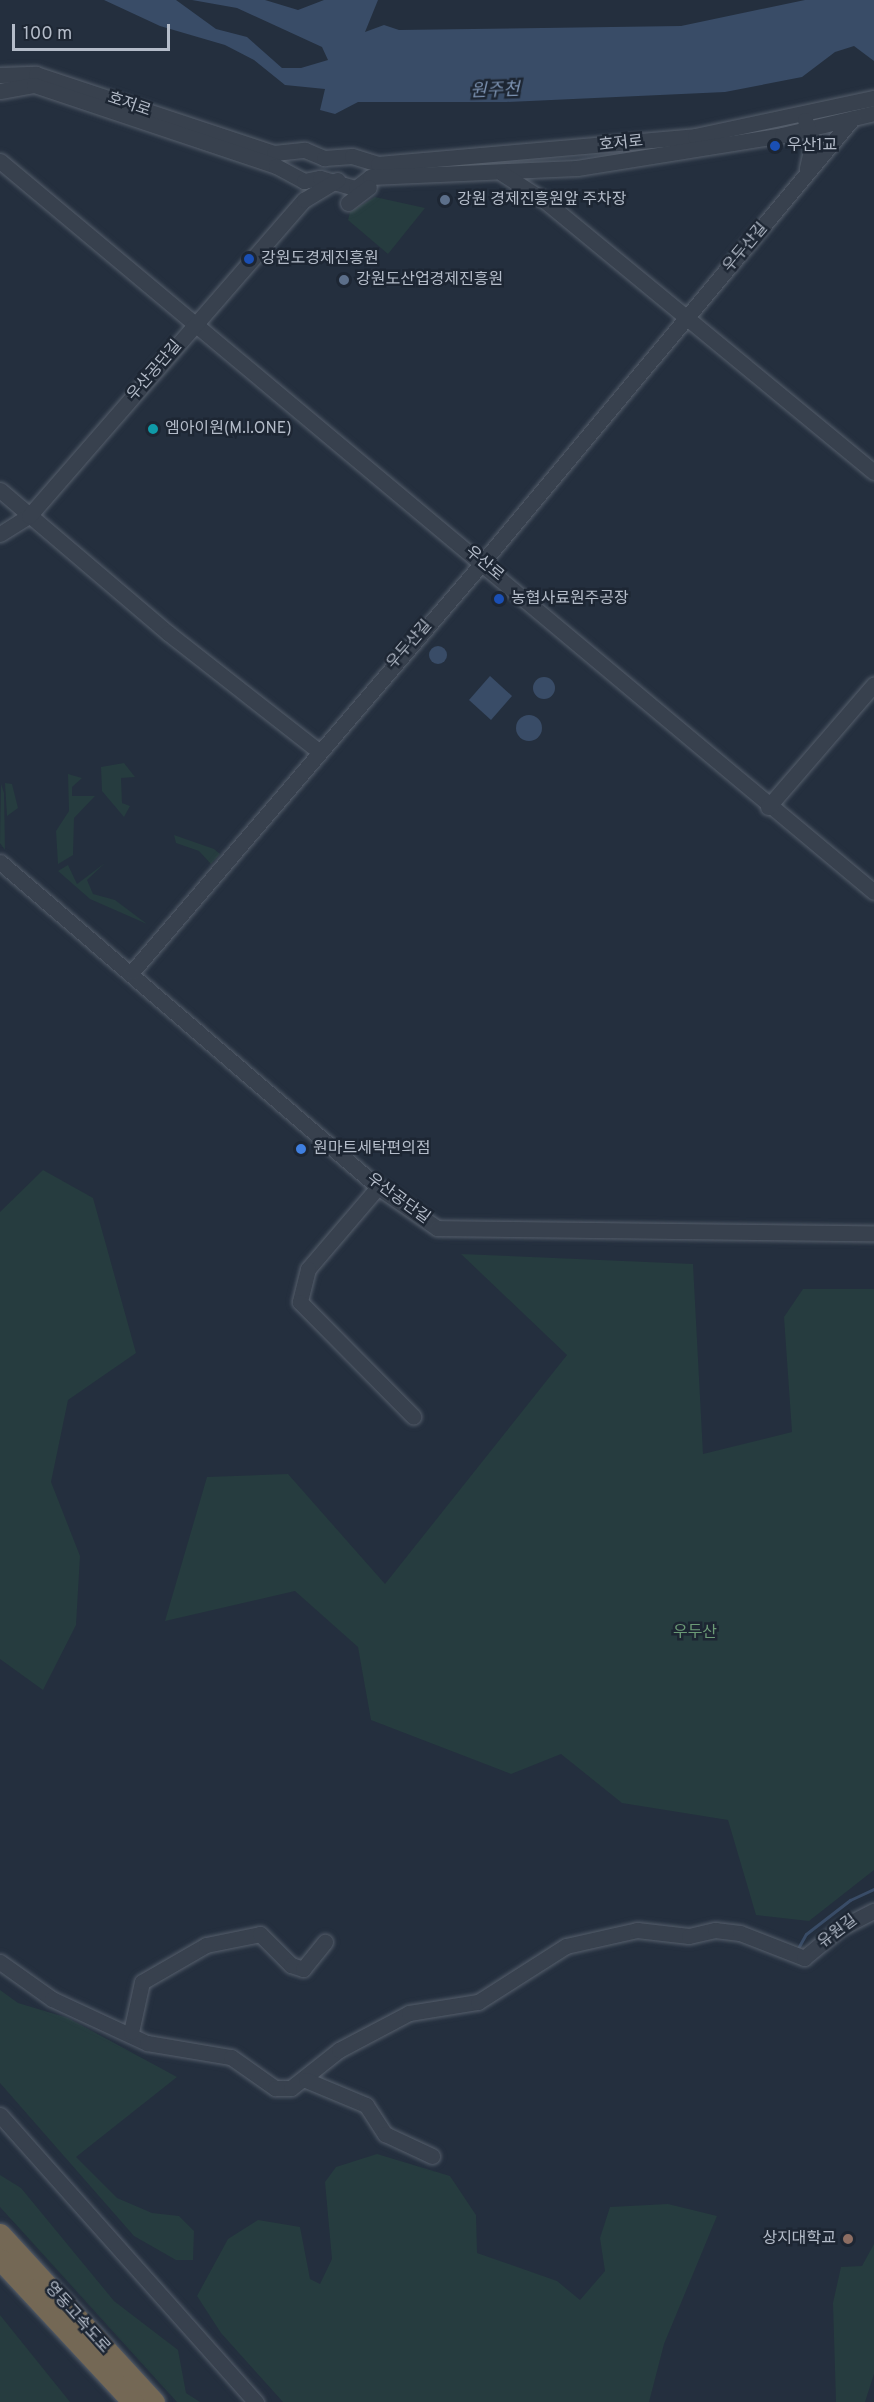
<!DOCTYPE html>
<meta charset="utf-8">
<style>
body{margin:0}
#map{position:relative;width:874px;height:2402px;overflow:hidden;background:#242f3e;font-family:Overpass,"Noto Sans KR",sans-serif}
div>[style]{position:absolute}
.green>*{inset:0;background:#263c3f}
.water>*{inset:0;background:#394c67}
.round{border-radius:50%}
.stream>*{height:3px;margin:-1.5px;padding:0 1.5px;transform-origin:1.5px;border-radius:1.5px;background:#394c67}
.roads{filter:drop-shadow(0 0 2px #565f6c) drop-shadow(0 0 2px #565f6c)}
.minor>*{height:15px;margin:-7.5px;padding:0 7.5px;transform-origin:7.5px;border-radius:7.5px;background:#38414e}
.highway>*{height:21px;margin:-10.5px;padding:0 10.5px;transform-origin:10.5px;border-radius:10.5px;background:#746855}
.dots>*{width:16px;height:16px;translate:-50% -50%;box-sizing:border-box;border:3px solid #1d2633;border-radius:50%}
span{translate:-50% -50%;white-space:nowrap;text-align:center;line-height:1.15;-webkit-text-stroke:5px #1d2633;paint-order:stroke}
.street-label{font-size:16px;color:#b4bcc9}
.poi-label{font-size:16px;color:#b4bcc9}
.left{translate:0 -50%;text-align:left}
.right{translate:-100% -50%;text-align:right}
.park-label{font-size:16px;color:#6b9a76}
.water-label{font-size:18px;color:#7c92b1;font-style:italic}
.scale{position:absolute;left:12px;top:24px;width:158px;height:27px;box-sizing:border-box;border:3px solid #b4bcc9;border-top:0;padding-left:8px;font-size:18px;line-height:21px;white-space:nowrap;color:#b4bcc9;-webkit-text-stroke:4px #1d2633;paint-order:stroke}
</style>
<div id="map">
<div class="green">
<i style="clip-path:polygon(375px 197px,425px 208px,388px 254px,348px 220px,350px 212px)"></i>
<i style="clip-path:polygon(124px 763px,135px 777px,121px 778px,122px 803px,130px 806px,124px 817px,102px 791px,101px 767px)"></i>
<i style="clip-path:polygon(68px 774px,82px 778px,72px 787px,72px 796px,95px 796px,74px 818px,73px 855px,58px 864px,56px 831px,69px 811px)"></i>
<i style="clip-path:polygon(5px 783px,12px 784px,18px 808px,7px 816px)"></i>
<i style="clip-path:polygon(1px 784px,4px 793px,5px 850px,0 843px)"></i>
<i style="clip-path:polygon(174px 835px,214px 849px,220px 854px,211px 864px,199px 851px,176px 843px)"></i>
<i style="clip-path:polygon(105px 863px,87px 880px,93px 894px,115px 900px,147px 924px,90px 899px,58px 871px,68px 865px,77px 884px)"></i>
<i style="clip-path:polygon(43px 1170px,93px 1198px,136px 1353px,68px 1400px,51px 1482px,80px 1556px,76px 1625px,43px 1690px,0 1659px,0 1212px)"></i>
<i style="clip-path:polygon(461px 1254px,693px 1264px,703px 1454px,792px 1432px,784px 1317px,803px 1289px,874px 1289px,874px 1870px,809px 1921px,756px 1915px,728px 1820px,622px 1803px,561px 1754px,511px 1774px,371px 1720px,358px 1647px,295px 1591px,165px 1621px,207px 1477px,288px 1474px,385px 1584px,567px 1355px)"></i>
<i style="clip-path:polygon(0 1990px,18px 2003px,68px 2018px,177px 2077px,76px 2157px,117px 2198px,152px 2213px,179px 2216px,194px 2231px,193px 2260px,176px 2260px,134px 2236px,0 2083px)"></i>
<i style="clip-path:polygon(377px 2154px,450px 2176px,476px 2215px,477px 2253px,557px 2281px,580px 2300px,605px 2271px,600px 2238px,610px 2207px,668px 2204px,717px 2216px,664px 2344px,649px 2402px,283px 2402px,221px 2333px,197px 2296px,228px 2239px,258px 2220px,300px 2227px,310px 2279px,320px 2284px,332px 2259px,325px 2182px,336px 2167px)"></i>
<i style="clip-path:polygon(0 2175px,21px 2188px,114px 2301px,178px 2350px,186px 2393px,200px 2402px,177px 2402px,0 2207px)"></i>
<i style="clip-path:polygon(874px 2244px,874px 2374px,865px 2402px,836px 2402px,833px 2303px,841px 2267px,862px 2266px)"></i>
<i style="clip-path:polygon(0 2315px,70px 2402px,0 2402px)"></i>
</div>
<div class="water">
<i style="clip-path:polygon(104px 0,176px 0,216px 29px,247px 37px,282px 68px,301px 68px,328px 60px,322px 47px,237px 8px,192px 0,265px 0,298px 10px,324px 0,378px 0,365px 32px,384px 25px,399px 30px,681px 26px,805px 0,874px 0,874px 61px,854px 46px,835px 52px,802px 77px,725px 92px,506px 102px,358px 102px,335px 114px,320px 110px,325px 89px,285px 85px,254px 60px,225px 45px,160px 26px)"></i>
<i class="round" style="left:429px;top:646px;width:18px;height:18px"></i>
<i style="clip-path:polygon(490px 676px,512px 696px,491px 720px,469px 700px)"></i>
<i class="round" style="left:533px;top:677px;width:22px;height:22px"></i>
<i class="round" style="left:516px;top:715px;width:26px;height:26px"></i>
</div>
<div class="stream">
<i style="left:797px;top:1950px;width:18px;rotate:-61deg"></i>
<i style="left:806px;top:1934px;width:56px;rotate:-37.7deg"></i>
<i style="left:850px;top:1900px;width:26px;rotate:-25deg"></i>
</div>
<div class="roads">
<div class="minor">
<i style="left:0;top:75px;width:36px;rotate:-2deg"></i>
<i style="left:36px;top:74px;width:251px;rotate:18.4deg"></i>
<i style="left:274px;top:153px;width:31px;rotate:-6deg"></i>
<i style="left:305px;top:150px;width:21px;rotate:23deg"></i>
<i style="left:324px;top:158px;width:28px;rotate:-4deg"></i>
<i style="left:352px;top:156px;width:27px;rotate:17deg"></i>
<i style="left:378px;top:164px;width:318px;rotate:-5deg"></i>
<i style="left:695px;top:136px;width:183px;rotate:-12deg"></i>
<i style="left:0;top:91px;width:35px;rotate:-10deg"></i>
<i style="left:34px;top:85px;width:255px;rotate:18.5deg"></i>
<i style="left:276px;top:166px;width:32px;rotate:28deg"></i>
<i style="left:304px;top:181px;width:16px;rotate:-11deg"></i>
<i style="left:320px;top:178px;width:37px;rotate:16deg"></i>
<i style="left:356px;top:188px;width:18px;rotate:-38deg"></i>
<i style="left:370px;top:177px;width:207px;rotate:-2.5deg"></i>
<i style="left:577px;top:168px;width:208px;rotate:-9.1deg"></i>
<i style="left:782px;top:135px;width:95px;rotate:-13.4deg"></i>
<i style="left:805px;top:120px;width:23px;rotate:70deg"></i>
<i style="left:813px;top:142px;width:27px;rotate:103deg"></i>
<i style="left:0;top:161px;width:1139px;rotate:39.91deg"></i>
<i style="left:503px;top:174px;width:50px;rotate:32.7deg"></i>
<i style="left:545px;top:201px;width:426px;rotate:39.5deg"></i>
<i style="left:348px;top:203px;width:26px;rotate:-37deg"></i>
<i style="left:0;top:490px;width:221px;rotate:40.4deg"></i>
<i style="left:168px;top:633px;width:189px;rotate:38.1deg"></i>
<i style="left:0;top:534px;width:34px;rotate:-32deg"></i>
<i style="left:29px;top:516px;width:419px;rotate:-49deg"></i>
<i style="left:304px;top:200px;width:39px;rotate:-31deg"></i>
<i style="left:768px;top:807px;width:162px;rotate:-49.2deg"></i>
<i style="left:0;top:862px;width:499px;rotate:40.7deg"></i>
<i style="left:378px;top:1187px;width:72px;rotate:34.8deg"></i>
<i style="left:437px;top:1228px;width:437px;rotate:0.7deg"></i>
<i style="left:132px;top:972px;width:538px;rotate:-49.44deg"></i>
<i style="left:482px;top:563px;width:579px;rotate:-50.18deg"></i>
<i style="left:378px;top:1187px;width:108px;rotate:130.5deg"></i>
<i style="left:308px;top:1269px;width:34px;rotate:104deg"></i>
<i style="left:300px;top:1302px;width:161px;rotate:45.3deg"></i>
<i style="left:0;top:1962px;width:64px;rotate:35.4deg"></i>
<i style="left:52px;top:1999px;width:105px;rotate:24.9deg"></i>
<i style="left:147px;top:2043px;width:85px;rotate:9.5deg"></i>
<i style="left:231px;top:2057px;width:54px;rotate:35.2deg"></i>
<i style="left:275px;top:2088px;width:16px"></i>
<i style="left:291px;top:2088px;width:61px;rotate:-38.4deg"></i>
<i style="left:339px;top:2050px;width:79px;rotate:-27.9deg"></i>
<i style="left:409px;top:2013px;width:70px;rotate:-9.1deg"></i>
<i style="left:478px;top:2002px;width:104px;rotate:-32.5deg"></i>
<i style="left:566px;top:1946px;width:73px;rotate:-12.7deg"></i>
<i style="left:637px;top:1930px;width:52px;rotate:6.6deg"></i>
<i style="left:689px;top:1936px;width:27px;rotate:-13deg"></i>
<i style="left:715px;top:1930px;width:25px;rotate:7deg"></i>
<i style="left:740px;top:1933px;width:69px;rotate:21.3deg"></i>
<i style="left:804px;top:1958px;width:47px;rotate:-39.8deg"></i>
<i style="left:840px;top:1928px;width:38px;rotate:-27deg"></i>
<i style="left:131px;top:2032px;width:51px;rotate:-77.6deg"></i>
<i style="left:142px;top:1982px;width:74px;rotate:-30deg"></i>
<i style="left:206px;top:1945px;width:55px;rotate:-11.5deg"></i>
<i style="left:260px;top:1934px;width:44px;rotate:45deg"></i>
<i style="left:291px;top:1965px;width:13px;rotate:18deg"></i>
<i style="left:303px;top:1969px;width:35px;rotate:-51deg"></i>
<i style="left:306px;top:2080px;width:65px;rotate:22.6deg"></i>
<i style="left:366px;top:2105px;width:35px;rotate:57deg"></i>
<i style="left:385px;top:2134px;width:52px;rotate:25.1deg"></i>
<i style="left:0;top:2115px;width:385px;rotate:48.3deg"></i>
</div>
<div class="highway">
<i style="left:0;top:2234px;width:228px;rotate:47.5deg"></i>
<i style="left:0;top:2259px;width:195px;rotate:47.1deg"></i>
</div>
</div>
<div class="dots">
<i style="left:775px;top:146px;background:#1a4fb4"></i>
<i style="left:445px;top:200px;background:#5c6f8a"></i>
<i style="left:249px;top:259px;background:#1a4fb4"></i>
<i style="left:344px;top:280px;background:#5c6f8a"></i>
<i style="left:153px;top:429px;background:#0f9aa8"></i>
<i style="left:499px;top:599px;background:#1a4fb4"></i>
<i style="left:301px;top:1149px;background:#3f7fe0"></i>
<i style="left:848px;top:2239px;background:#8d6e63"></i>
</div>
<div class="street-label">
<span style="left:129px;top:105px;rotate:19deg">호저로</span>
<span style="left:621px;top:144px;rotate:-6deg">호저로</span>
<span style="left:746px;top:248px;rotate:-50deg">우두산길</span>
<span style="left:155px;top:371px;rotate:-49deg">우산공단길</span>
<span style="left:484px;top:564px;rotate:40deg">우산로</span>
<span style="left:410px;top:645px;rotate:-49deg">우두산길</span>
<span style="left:398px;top:1199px;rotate:36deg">우산공단길</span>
<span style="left:838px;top:1932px;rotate:-37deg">유원길</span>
<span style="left:77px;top:2318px;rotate:48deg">영동고속도로</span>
</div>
<div class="poi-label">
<span class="left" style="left:787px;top:146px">우산1교</span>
<span class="left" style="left:457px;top:200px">강원 경제진흥원앞 주차장</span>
<span class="left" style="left:261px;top:259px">강원도경제진흥원</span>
<span class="left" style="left:356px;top:280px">강원도산업경제진흥원</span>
<span class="left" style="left:165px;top:429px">엠아이원(M.I.ONE)</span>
<span class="left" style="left:511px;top:599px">농협사료원주공장</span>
<span class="left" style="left:313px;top:1149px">원마트세탁편의점</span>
<span class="right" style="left:836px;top:2239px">상지대학교</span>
</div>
<div class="park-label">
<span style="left:695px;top:1633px">우두산</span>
</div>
<div class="water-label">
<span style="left:495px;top:92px;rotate:-2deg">원주천</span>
</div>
<div class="scale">100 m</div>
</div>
